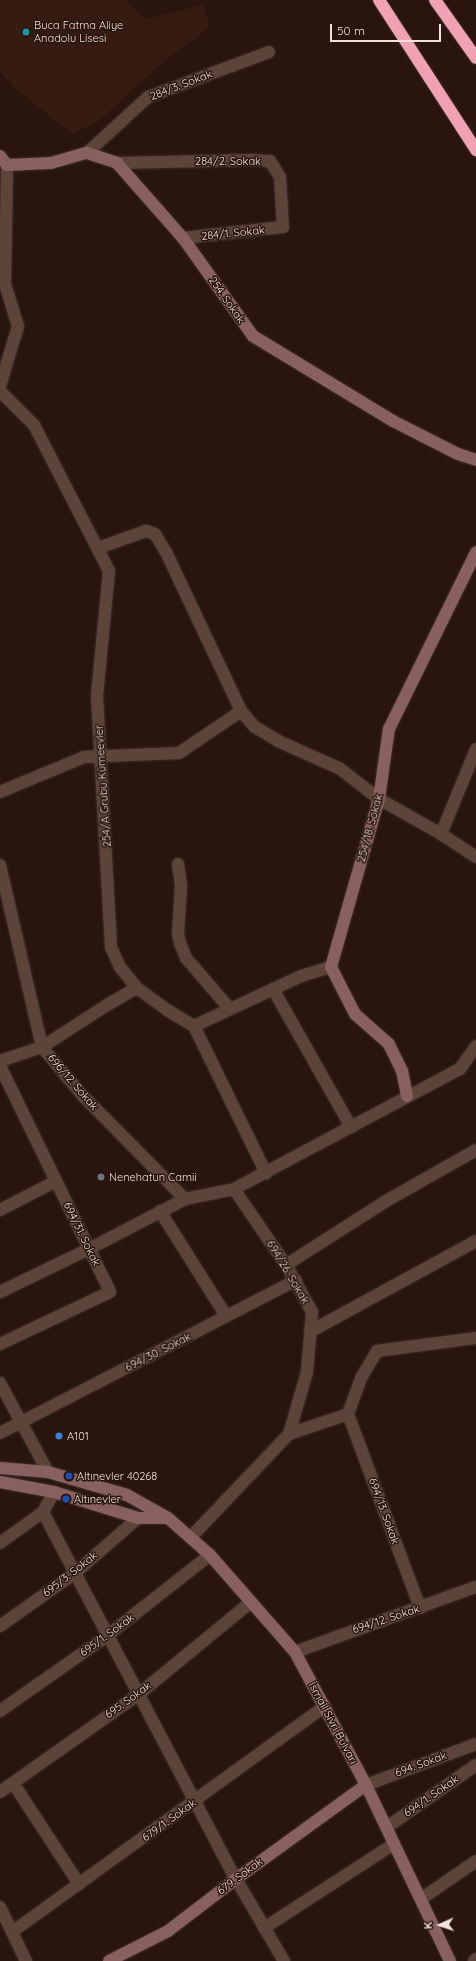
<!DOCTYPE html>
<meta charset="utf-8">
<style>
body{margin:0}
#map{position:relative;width:476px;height:1961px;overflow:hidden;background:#29150d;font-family:Quicksand,sans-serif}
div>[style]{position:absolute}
.built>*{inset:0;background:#361c10}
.roads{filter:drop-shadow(0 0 1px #3e2f2c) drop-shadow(0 0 1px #3e2f2c)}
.street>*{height:12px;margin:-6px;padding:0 6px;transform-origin:6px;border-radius:6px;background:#5c443b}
.secondary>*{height:12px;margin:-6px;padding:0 6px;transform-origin:6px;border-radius:6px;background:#88605f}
.highway>*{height:12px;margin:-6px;padding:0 6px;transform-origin:6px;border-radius:6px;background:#f0a2b4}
.dots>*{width:11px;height:11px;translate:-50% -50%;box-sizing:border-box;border:2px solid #29150d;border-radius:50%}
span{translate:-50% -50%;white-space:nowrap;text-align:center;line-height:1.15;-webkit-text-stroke:3px #29150d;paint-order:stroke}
.poi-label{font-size:11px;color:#f0e1db}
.left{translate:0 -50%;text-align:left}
.street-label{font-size:11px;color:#f0e1db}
.north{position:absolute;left:420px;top:1905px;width:40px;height:40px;-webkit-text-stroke:3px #29150d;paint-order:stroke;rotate:267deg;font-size:11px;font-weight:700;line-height:16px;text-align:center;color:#f0e1db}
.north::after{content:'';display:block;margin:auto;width:14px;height:18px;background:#f0e1db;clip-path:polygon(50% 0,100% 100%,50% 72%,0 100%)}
.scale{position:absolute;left:330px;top:24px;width:111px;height:18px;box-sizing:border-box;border:2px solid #f0e1db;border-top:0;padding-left:5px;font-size:12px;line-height:14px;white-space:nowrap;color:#f0e1db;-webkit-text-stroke:3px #29150d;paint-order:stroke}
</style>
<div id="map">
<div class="built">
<i style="clip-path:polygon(0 0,125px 0,147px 19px,203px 5px,210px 27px,163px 62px,99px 121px,72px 134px,15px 88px,0 72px)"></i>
</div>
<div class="roads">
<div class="street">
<i style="left:87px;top:153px;width:83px;rotate:-42.6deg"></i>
<i style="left:148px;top:97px;width:129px;rotate:-20.4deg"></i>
<i style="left:117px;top:163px;width:134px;rotate:-1.3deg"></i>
<i style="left:251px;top:160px;width:19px;rotate:3deg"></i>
<i style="left:270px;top:161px;width:19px;rotate:58deg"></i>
<i style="left:280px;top:177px;width:50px;rotate:86.6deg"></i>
<i style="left:283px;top:227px;width:101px;rotate:173.7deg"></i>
<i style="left:0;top:386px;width:63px;rotate:-73.3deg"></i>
<i style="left:18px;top:326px;width:44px;rotate:-107.2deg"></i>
<i style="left:5px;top:284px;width:119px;rotate:-89deg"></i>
<i style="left:0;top:391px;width:48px;rotate:45deg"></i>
<i style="left:34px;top:425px;width:164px;rotate:62.8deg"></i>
<i style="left:109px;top:571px;width:126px;rotate:95.5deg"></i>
<i style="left:97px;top:696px;width:251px;rotate:86.8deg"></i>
<i style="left:111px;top:947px;width:22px;rotate:66deg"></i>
<i style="left:120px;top:967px;width:27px;rotate:51deg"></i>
<i style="left:137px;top:988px;width:37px;rotate:36deg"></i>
<i style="left:167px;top:1010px;width:31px;rotate:31deg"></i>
<i style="left:194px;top:1026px;width:118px;rotate:-25deg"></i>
<i style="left:301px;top:976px;width:31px;rotate:-17deg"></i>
<i style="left:98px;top:548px;width:51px;rotate:-19.5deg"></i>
<i style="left:146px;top:531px;width:9px;rotate:18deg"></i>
<i style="left:155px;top:534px;width:21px;rotate:59deg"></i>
<i style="left:166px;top:552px;width:176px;rotate:64.7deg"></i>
<i style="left:241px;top:711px;width:21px;rotate:49deg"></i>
<i style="left:255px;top:727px;width:27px;rotate:31deg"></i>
<i style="left:278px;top:741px;width:67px;rotate:23.9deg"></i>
<i style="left:339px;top:768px;width:51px;rotate:37.8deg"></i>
<i style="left:379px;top:799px;width:71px;rotate:29.4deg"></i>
<i style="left:441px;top:834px;width:42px;rotate:33.3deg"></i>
<i style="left:0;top:792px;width:91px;rotate:-22.6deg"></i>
<i style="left:84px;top:757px;width:95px;rotate:-2.4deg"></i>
<i style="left:179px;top:753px;width:75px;rotate:-34.1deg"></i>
<i style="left:441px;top:834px;width:92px;rotate:-67.6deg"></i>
<i style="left:178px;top:864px;width:22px;rotate:82deg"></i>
<i style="left:181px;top:886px;width:48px;rotate:93.6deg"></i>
<i style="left:178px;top:934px;width:9px;rotate:77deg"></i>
<i style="left:180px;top:943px;width:16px;rotate:68deg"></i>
<i style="left:186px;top:958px;width:67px;rotate:49.2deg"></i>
<i style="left:0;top:865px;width:187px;rotate:77deg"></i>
<i style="left:42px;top:1047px;width:64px;rotate:50.1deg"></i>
<i style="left:83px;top:1096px;width:145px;rotate:45.3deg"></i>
<i style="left:273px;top:989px;width:159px;rotate:60.5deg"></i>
<i style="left:194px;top:1026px;width:164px;rotate:63.9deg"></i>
<i style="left:0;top:1061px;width:44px;rotate:-18.4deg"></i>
<i style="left:42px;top:1047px;width:77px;rotate:-32.9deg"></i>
<i style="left:107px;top:1005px;width:34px;rotate:-30deg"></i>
<i style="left:0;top:1066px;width:251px;rotate:64deg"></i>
<i style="left:110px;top:1292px;width:122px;rotate:154.7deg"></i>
<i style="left:0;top:1210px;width:63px;rotate:-27.4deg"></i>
<i style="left:160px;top:1211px;width:124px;rotate:57.8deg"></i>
<i style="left:286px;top:1265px;width:119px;rotate:-32.6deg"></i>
<i style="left:386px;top:1201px;width:103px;rotate:-29.5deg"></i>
<i style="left:0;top:1292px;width:99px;rotate:-25.8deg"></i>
<i style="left:89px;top:1249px;width:108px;rotate:-27.5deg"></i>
<i style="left:185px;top:1199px;width:50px;rotate:-11.5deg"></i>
<i style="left:234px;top:1189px;width:256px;rotate:-28deg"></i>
<i style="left:460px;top:1069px;width:28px;rotate:-55deg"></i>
<i style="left:311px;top:1331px;width:188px;rotate:-28.6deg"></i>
<i style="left:0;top:1383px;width:101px;rotate:61.7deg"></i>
<i style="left:348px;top:1414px;width:207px;rotate:69.6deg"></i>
<i style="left:0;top:1433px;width:333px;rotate:-27.3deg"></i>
<i style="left:289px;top:1434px;width:62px;rotate:-18.7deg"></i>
<i style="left:348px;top:1414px;width:38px;rotate:-70deg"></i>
<i style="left:361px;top:1378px;width:31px;rotate:-59deg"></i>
<i style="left:377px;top:1351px;width:100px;rotate:-7.5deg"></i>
<i style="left:43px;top:1512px;width:415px;rotate:62.3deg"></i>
<i style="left:236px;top:1879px;width:95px;rotate:59.7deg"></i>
<i style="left:191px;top:1537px;width:142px;rotate:-46.4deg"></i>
<i style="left:289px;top:1434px;width:65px;rotate:-73.8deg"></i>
<i style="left:307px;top:1372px;width:60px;rotate:-85.2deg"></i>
<i style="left:312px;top:1312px;width:54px;rotate:-119deg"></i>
<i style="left:286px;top:1265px;width:92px;rotate:-124.4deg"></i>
<i style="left:0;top:1543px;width:53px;rotate:-35.8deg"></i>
<i style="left:43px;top:1512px;width:23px;rotate:-61deg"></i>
<i style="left:0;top:1626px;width:92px;rotate:-35.2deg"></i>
<i style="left:75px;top:1573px;width:84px;rotate:-41.1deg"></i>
<i style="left:295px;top:1652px;width:192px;rotate:-19.8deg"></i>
<i style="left:0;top:1711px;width:132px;rotate:-35.1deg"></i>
<i style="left:108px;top:1635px;width:130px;rotate:-38.1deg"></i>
<i style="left:13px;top:1783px;width:121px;rotate:56.8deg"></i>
<i style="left:366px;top:1785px;width:117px;rotate:-20.4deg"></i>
<i style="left:0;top:1792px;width:170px;rotate:-35.2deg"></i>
<i style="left:139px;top:1694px;width:145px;rotate:-39.4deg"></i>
<i style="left:387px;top:1827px;width:108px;rotate:-34.9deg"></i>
<i style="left:421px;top:1899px;width:67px;rotate:-34.6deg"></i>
<i style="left:0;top:1907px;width:60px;rotate:64.3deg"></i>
<i style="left:264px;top:1928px;width:155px;rotate:-32.9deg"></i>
<i style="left:12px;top:1932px;width:386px;rotate:-35.8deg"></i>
<i style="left:474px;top:1961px;width:3px;rotate:-45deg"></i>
</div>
<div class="secondary">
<i style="left:0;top:156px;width:11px;rotate:52deg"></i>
<i style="left:7px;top:165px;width:44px;rotate:-2.6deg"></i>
<i style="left:51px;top:163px;width:37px;rotate:-16deg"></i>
<i style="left:87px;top:153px;width:32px;rotate:18deg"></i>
<i style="left:117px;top:163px;width:100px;rotate:48.7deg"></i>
<i style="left:183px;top:238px;width:120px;rotate:54.5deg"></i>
<i style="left:253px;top:336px;width:164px;rotate:31.3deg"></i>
<i style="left:393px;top:421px;width:73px;rotate:26.9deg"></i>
<i style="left:458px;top:454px;width:19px;rotate:18deg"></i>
<i style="left:407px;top:1096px;width:25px;rotate:-101deg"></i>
<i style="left:402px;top:1071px;width:30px;rotate:-116deg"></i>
<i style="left:389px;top:1044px;width:45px;rotate:-138.6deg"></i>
<i style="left:355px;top:1014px;width:53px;rotate:-117.1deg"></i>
<i style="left:331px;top:967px;width:175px;rotate:-74.1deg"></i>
<i style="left:379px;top:799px;width:71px;rotate:-81.9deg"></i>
<i style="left:389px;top:729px;width:197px;rotate:-63.8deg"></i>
<i style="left:0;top:1468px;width:48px;rotate:4.8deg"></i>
<i style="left:48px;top:1472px;width:82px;rotate:16.2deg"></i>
<i style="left:127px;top:1495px;width:47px;rotate:29.3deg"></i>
<i style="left:168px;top:1518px;width:56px;rotate:41.4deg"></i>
<i style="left:210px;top:1555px;width:129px;rotate:48.8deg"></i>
<i style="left:295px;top:1652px;width:151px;rotate:61.9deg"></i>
<i style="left:366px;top:1785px;width:195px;rotate:64.5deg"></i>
<i style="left:0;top:1482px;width:55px;rotate:10.5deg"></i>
<i style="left:54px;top:1492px;width:88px;rotate:17.2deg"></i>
<i style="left:138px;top:1518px;width:29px"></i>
<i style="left:109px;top:1961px;width:66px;rotate:-27deg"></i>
<i style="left:168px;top:1931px;width:86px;rotate:-37.4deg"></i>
<i style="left:236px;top:1879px;width:160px;rotate:-35.9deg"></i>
</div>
<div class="highway">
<i style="left:379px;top:0;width:179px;rotate:57.1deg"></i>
<i style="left:435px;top:0;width:71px;rotate:54.7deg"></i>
</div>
</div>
<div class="dots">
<i style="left:26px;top:32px;background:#0f9aa8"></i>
<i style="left:101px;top:1177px;background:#6b7280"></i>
<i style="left:59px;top:1436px;background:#3f7fe0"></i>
<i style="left:69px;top:1476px;background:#1a4fb4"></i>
<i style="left:66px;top:1499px;background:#1a4fb4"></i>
</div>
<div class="poi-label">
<span class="left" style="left:34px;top:32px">Buca Fatma Aliye<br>Anadolu Lisesi</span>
<span class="left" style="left:109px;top:1177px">Nenehatun Camii</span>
<span class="left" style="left:67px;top:1436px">A101</span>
<span class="left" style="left:77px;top:1476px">Altınevler 40268</span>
<span class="left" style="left:74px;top:1499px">Altınevler</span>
</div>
<div class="street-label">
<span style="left:181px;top:85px;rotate:-21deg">284/3. Sokak</span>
<span style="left:228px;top:161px">284/2. Sokak</span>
<span style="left:233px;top:233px;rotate:-6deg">284/1. Sokak</span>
<span style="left:227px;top:300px;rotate:55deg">254. Sokak</span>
<span style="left:103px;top:786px;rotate:-94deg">254/A Grubu Kümeevler</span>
<span style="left:370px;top:828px;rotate:-75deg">254/18. Sokak</span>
<span style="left:73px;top:1082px;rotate:49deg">696/12. Sokak</span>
<span style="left:82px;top:1234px;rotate:64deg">694/31. Sokak</span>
<span style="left:288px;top:1272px;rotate:59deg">694/26. Sokak</span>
<span style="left:158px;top:1352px;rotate:-27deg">694/30. Sokak</span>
<span style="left:384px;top:1511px;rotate:70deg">694/13. Sokak</span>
<span style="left:70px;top:1574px;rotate:-38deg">695/3. Sokak</span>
<span style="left:386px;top:1619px;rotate:-18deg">694/12. Sokak</span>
<span style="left:107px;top:1635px;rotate:-36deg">695/1. Sokak</span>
<span style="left:128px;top:1700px;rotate:-36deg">695. Sokak</span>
<span style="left:333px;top:1723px;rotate:62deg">İsmail Sivri Bulvarı</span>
<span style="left:421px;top:1764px;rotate:-20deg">694. Sokak</span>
<span style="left:431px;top:1796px;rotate:-35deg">694/1. Sokak</span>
<span style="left:169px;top:1820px;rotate:-36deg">679/1. Sokak</span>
<span style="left:240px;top:1876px;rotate:-37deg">679. Sokak</span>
</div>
<div class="north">K</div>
<div class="scale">50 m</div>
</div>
